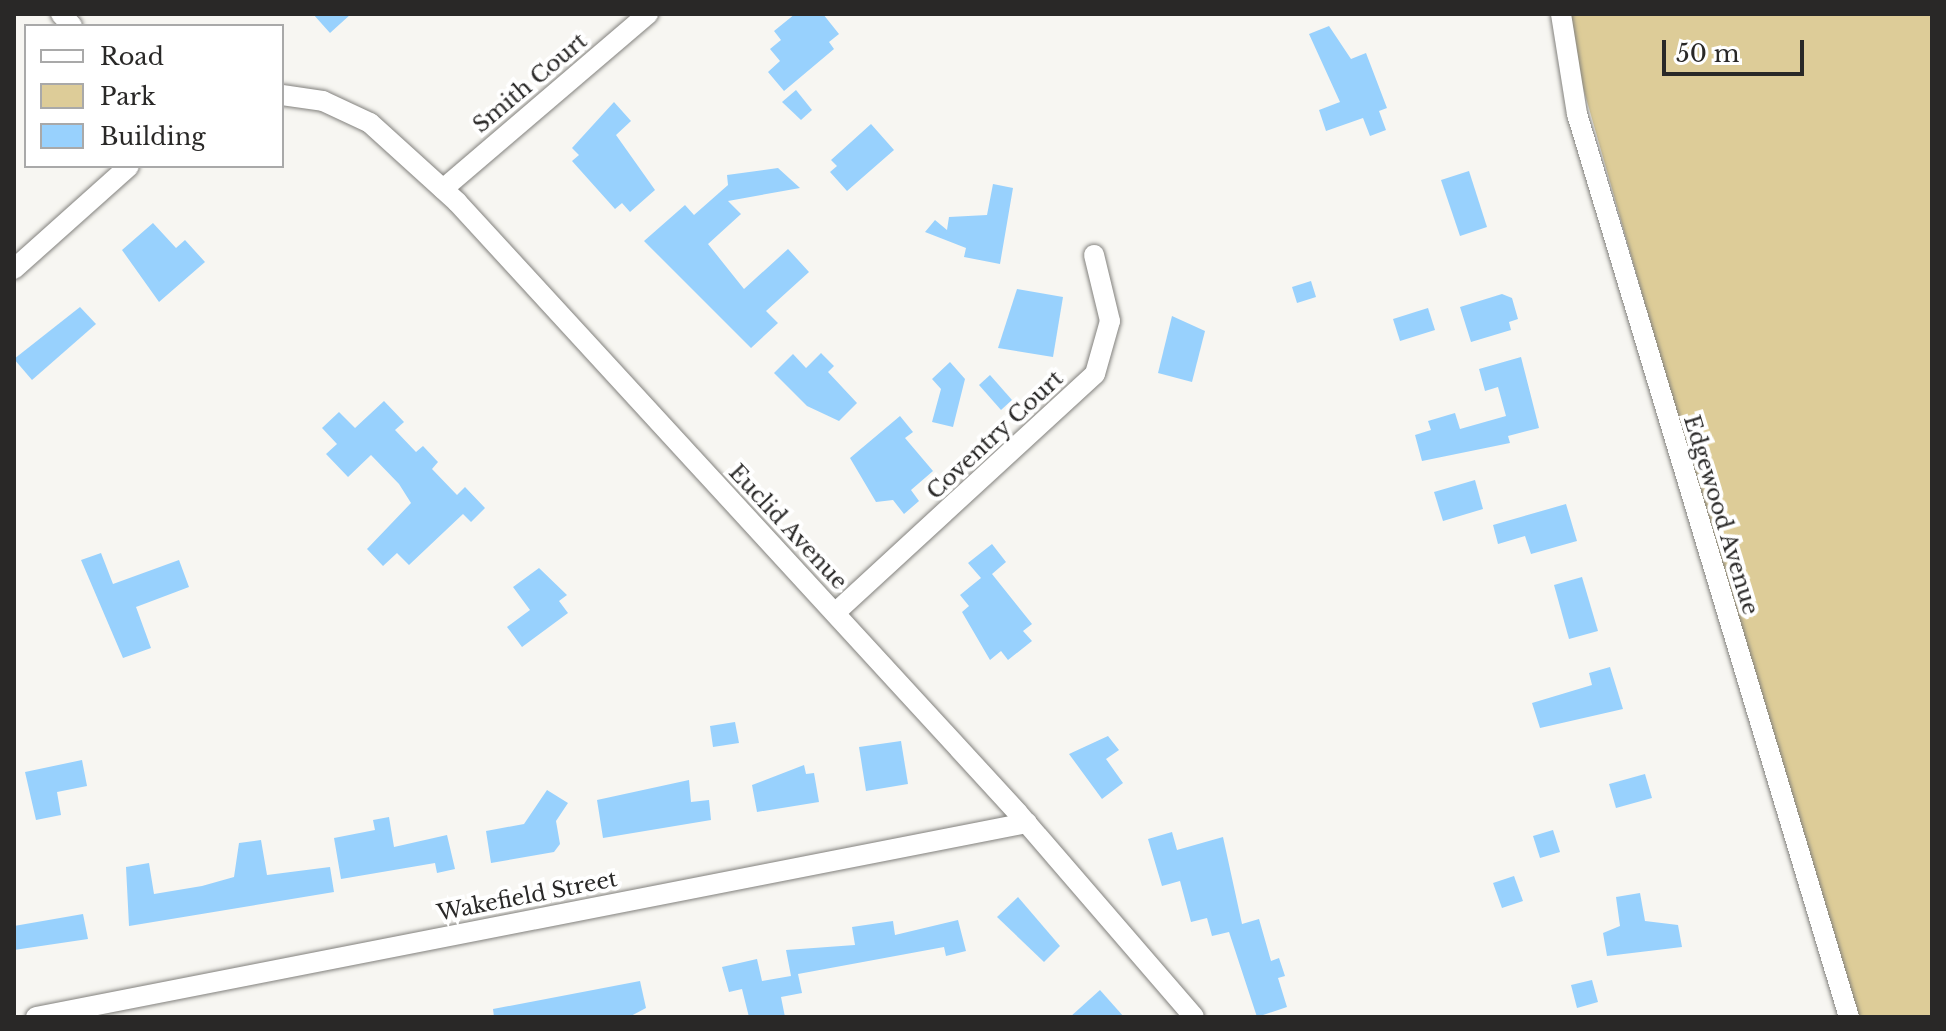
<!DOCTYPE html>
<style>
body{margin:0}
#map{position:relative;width:1946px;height:1031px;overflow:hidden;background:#f7f6f2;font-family:"Libre Baskerville",serif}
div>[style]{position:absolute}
.green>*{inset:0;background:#ddcc98}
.building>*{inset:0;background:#98d1fd}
.roads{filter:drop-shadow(0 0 2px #82817d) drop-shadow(0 0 2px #82817d)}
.minor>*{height:20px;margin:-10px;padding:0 10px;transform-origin:10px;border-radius:10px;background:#fff}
span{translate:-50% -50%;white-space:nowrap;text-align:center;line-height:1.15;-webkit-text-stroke:8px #fff;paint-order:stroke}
.street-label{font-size:22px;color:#292827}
.frame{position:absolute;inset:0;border:16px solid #292827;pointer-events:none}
.legend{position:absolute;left:24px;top:24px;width:260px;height:144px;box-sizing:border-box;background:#fff;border:2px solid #a9a9a9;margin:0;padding:10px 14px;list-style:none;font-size:24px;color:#292827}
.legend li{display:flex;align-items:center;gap:16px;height:40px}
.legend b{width:40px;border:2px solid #a9a9a9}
.scale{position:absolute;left:1662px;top:40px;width:142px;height:36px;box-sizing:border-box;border:4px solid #292827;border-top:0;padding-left:10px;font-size:24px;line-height:28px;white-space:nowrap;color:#292827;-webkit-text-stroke:6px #fff;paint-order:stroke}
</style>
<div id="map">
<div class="green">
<i style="clip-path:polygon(1562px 14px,1932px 14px,1932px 1017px,1849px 1017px)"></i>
</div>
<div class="building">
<i style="clip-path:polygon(313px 14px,351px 14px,330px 33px)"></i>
<i style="clip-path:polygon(795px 14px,823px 14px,839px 34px,829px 42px,834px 49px,784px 91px,768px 72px,780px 61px,770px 49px,781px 40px,774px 31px)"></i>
<i style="clip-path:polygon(1329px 26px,1351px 59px,1366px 53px,1387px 108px,1379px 111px,1386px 130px,1370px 136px,1363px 118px,1326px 131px,1319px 110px,1340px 102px,1309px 34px)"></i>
<i style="clip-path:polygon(796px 90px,812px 110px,801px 120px,782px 102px)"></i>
<i style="clip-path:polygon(614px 102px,631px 121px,616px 135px,655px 190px,630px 212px,622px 203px,615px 209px,572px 161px,579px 155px,572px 148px)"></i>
<i style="clip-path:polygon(871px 124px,894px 150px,847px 191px,830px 172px,837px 166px,831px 160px)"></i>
<i style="clip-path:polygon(778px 168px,800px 188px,728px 201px,741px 214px,708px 244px,744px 289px,788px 249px,809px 272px,766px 311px,778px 323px,751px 348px,644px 241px,685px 205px,694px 215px,728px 185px,727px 175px)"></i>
<i style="clip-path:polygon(1469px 171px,1487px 227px,1460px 236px,1441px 180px)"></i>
<i style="clip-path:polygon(993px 184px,1013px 188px,1000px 264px,964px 257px,966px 248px,925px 232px,935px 220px,947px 230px,949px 217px,987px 215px)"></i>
<i style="clip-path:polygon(153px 223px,176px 248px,185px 240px,205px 262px,159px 302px,122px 250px)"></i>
<i style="clip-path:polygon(1311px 281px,1316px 297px,1297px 303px,1292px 287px)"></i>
<i style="clip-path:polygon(1017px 289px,1063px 297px,1053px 357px,998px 348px)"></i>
<i style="clip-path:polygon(1502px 294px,1512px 298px,1518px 319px,1509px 322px,1511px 330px,1471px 342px,1460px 307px)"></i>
<i style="clip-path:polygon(80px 307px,96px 324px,32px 380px,14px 359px)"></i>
<i style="clip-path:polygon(1428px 308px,1435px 330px,1400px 341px,1393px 319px)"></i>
<i style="clip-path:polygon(1172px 316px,1205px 331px,1192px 382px,1158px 373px)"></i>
<i style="clip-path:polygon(821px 353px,834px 366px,828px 372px,857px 403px,839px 421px,807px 406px,774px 373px,793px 354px,806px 368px)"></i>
<i style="clip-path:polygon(1521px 357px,1539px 428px,1508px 436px,1510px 443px,1422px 461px,1415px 435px,1431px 430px,1428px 421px,1455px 413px,1460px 429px,1506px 416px,1498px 387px,1485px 391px,1479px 369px)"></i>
<i style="clip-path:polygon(950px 362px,965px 379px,953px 427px,932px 422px,941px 389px,932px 379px)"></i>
<i style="clip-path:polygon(990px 375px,1012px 400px,1001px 410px,979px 385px)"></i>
<i style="clip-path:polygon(384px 401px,404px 422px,395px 430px,416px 452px,423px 446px,438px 462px,432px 469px,457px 495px,465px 487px,485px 508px,471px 522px,463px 514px,409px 565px,397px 553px,383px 566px,367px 549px,411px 503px,399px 484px,371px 455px,348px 477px,326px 454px,337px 444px,322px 428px,339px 412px,355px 428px)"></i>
<i style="clip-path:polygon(900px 416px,913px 432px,905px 438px,933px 471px,911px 490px,919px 501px,904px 514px,893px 500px,876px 502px,850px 458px)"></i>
<i style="clip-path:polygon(1475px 480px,1483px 509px,1443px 521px,1434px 492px)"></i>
<i style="clip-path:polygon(1566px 504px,1577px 541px,1531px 554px,1525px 536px,1498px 544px,1493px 525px)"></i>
<i style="clip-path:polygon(992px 544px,1006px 562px,992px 574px,1032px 624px,1023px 631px,1032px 641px,1008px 660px,1001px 651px,990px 660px,962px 612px,969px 606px,960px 595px,981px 578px,968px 563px)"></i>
<i style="clip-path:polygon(101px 553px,113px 584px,179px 560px,189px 587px,136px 607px,151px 648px,123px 658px,81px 560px)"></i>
<i style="clip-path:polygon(539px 568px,567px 595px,559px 601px,568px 613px,522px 647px,507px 627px,530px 610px,513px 587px)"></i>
<i style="clip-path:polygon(1582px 577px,1598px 631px,1569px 639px,1554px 585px)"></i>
<i style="clip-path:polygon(1610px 667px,1623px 709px,1540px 728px,1532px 703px,1592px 685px,1589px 673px)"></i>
<i style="clip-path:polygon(735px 722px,739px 743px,713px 747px,710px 726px)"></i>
<i style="clip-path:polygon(1108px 736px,1119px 750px,1106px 759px,1123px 783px,1102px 799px,1069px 754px)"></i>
<i style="clip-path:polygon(901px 741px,908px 784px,866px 791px,859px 747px)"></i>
<i style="clip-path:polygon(82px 760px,87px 786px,57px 792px,61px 815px,36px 820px,25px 772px)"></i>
<i style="clip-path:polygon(804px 765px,806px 774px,814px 773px,819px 802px,757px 812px,752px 785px)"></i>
<i style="clip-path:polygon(1645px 774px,1652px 798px,1616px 808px,1609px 784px)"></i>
<i style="clip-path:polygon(689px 780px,691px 802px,709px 800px,711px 820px,603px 838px,597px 800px)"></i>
<i style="clip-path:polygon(547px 790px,568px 803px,556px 821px,560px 844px,554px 852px,491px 863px,486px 831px,524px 824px)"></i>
<i style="clip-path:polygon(389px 817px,394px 847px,447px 835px,455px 869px,437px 873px,435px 863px,341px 879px,334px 838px,375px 830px,373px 820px)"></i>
<i style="clip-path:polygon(1553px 830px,1560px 852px,1540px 858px,1533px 836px)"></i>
<i style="clip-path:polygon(1172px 832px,1177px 850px,1223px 837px,1242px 924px,1259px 919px,1271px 961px,1279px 958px,1285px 976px,1278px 978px,1287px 1007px,1257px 1017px,1229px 932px,1212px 936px,1207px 918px,1191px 922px,1180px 881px,1162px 886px,1148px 839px)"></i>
<i style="clip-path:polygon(261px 840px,267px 875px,330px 867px,334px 892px,129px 926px,126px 867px,149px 863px,154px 894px,202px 886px,234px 877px,239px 843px)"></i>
<i style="clip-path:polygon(1514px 876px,1523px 901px,1502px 908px,1493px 883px)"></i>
<i style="clip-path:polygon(1640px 893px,1645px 921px,1678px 925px,1682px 947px,1607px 956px,1603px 933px,1620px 926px,1616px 897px)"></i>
<i style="clip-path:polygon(1018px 897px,1060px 946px,1044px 962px,997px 917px)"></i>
<i style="clip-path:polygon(83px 914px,88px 939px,14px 950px,14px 926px)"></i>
<i style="clip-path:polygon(958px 920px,966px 951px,946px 956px,944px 947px,798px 974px,802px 993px,781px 997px,785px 1017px,749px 1017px,742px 989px,729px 992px,722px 967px,757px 959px,762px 981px,791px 976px,786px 950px,855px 945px,852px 927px,893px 921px,895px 935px)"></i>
<i style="clip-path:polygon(1592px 980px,1598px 1002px,1577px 1008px,1571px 985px)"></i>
<i style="clip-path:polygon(640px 981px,646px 1008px,629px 1017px,494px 1017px,493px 1009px)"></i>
<i style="clip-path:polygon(1100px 990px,1124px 1017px,1070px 1017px)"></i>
</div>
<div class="roads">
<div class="minor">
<i style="left:61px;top:14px;width:16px;rotate:47deg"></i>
<i style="left:1561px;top:14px;width:101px;rotate:80.9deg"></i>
<i style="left:1577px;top:114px;width:943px;rotate:73.24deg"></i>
<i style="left:282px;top:95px;width:41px;rotate:8.3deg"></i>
<i style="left:323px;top:101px;width:52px;rotate:25.1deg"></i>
<i style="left:370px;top:123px;width:118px;rotate:42.2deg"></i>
<i style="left:457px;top:202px;width:829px;rotate:47.44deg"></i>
<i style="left:1018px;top:813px;width:269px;rotate:49.2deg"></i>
<i style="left:443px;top:189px;width:270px;rotate:-40.5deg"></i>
<i style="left:14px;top:269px;width:154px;rotate:-41.8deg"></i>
<i style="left:835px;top:613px;width:353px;rotate:-42.6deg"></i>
<i style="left:1095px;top:374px;width:55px;rotate:-74.2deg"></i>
<i style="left:1110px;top:321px;width:68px;rotate:-103.6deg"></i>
<i style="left:36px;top:1017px;width:1010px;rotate:-11.08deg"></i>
</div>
</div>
<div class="street-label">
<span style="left:530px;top:83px;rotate:-40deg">Smith Court</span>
<span style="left:995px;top:435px;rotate:-43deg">Coventry Court</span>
<span style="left:1721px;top:515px;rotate:73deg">Edgewood Avenue</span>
<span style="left:788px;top:527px;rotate:47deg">Euclid Avenue</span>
<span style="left:527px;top:896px;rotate:-11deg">Wakefield Street</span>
</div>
<div class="frame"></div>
<ul class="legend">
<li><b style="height:10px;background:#fff"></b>Road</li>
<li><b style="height:22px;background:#ddcc98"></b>Park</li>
<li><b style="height:22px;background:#98d1fd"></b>Building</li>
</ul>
<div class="scale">50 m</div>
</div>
